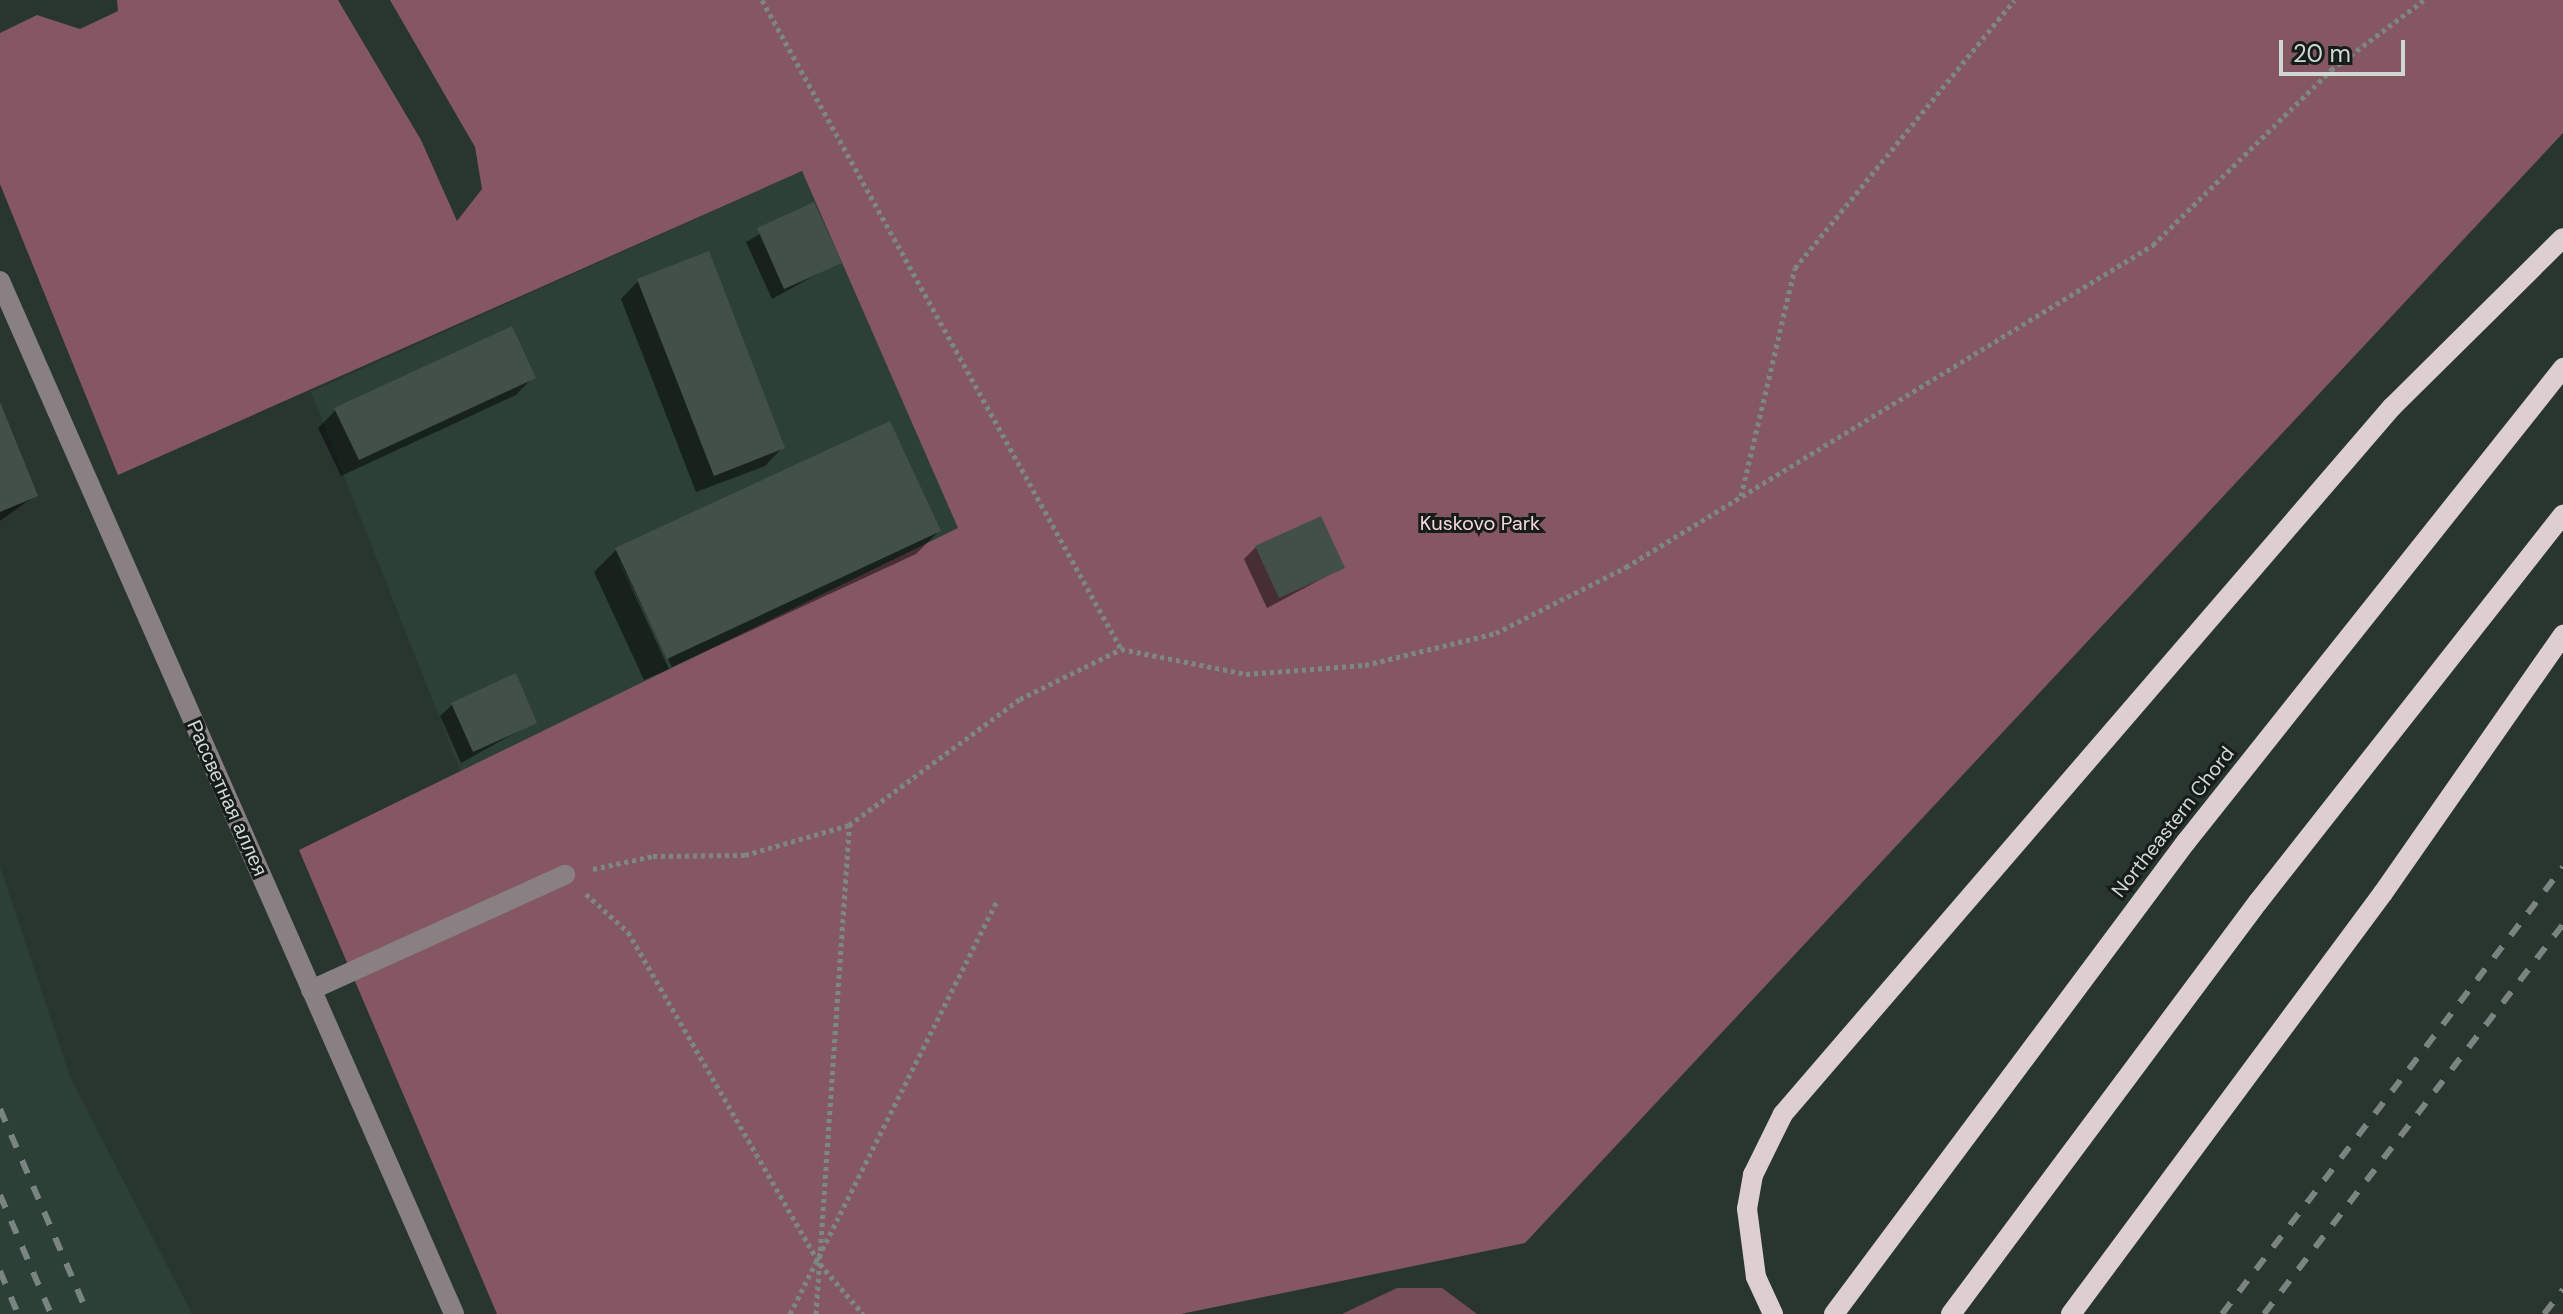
<!DOCTYPE html>
<meta charset="utf-8">
<style>
body{margin:0}
#map{position:relative;width:2563px;height:1314px;overflow:hidden;background:#293630;font-family:"DM Sans",sans-serif}
div>[style]{position:absolute}
.built>*{inset:0;background:#2c4037}
.green>*{inset:0;background:#754d56}
.forest>*{inset:0;background:#845762}
.shadow>*{inset:0;background:#0007}
.building>*{inset:0;background:#435049}
.path>*{height:5px;margin-top:-2.5px;transform-origin:0;background:repeating-linear-gradient(90deg,#7e8883 0 4px,transparent 0 8px)}
.minor>*{height:20px;margin:-10px;padding:0 10px;transform-origin:10px;border-radius:10px;background:#888082}
.major>*{height:20px;margin:-10px;padding:0 10px;transform-origin:10px;border-radius:10px;background:#ddced1}
.rail>*{height:6px;margin-top:-3px;transform-origin:0;background:repeating-linear-gradient(90deg,#7a8480 0 14px,transparent 0 28px)}
span{translate:-50% -50%;white-space:nowrap;text-align:center;line-height:1.15;-webkit-text-stroke:6px #161c19;paint-order:stroke}
.park-label{font-size:20px;color:#f7d8de}
.street-label{font-size:20px;color:#d0d7d4}
.scale{position:absolute;left:2279px;top:40px;width:126px;height:36px;box-sizing:border-box;border:4px solid #d0d7d4;border-top:0;padding-left:10px;font-size:24px;line-height:28px;white-space:nowrap;color:#d0d7d4;-webkit-text-stroke:6px #161c19;paint-order:stroke}
</style>
<div id="map">
<div class="built">
<i style="clip-path:polygon(802px 171px,959px 528px,461px 772px,311px 392px)"></i>
<i style="clip-path:polygon(0 867px,70px 1077px,192px 1314px,0 1314px)"></i>
</div>
<div class="green">
<i style="clip-path:polygon(1397px 1288px,1442px 1288px,1477px 1314px,1342px 1314px)"></i>
</div>
<div class="forest">
<i style="clip-path:polygon(117px 0,338px 0,421px 140px,457px 221px,482px 189px,475px 147px,390px 0,2563px 0,2563px 133px,1525px 1243px,1181px 1314px,497px 1314px,299px 850px,958px 528px,802px 171px,118px 475px,0 184px,0 33px,37px 15px,80px 29px,118px 11px)"></i>
</div>
<div class="shadow">
<i style="clip-path:polygon(813px 204px,839px 262px,772px 299px,746px 242px)"></i>
<i style="clip-path:polygon(638px 281px,782px 448px,765px 466px,696px 492px,621px 299px)"></i>
<i style="clip-path:polygon(533px 377px,516px 395px,341px 476px,318px 428px,336px 410px)"></i>
<i style="clip-path:polygon(0 407px,36px 495px,0 521px)"></i>
<i style="clip-path:polygon(939px 531px,916px 554px,672px 667px,617px 556px,669px 669px,644px 680px,594px 572px,617px 549px)"></i>
<i style="clip-path:polygon(1256px 547px,1342px 568px,1267px 608px,1244px 559px)"></i>
<i style="clip-path:polygon(452px 705px,535px 722px,461px 763px,440px 716px)"></i>
</div>
<div class="building">
<i style="clip-path:polygon(814px 202px,842px 263px,784px 289px,757px 228px)"></i>
<i style="clip-path:polygon(709px 251px,785px 448px,714px 476px,637px 279px)"></i>
<i style="clip-path:polygon(512px 326px,536px 378px,359px 460px,334px 408px)"></i>
<i style="clip-path:polygon(0 402px,38px 496px,0 512px)"></i>
<i style="clip-path:polygon(890px 421px,941px 531px,667px 659px,615px 548px)"></i>
<i style="clip-path:polygon(1321px 516px,1345px 568px,1279px 598px,1255px 546px)"></i>
<i style="clip-path:polygon(516px 673px,537px 723px,473px 752px,451px 703px)"></i>
</div>
<div class="path">
<i style="left:762px;top:0;width:742px;rotate:61.05deg"></i>
<i style="left:1121px;top:649px;width:127px;rotate:11.3deg"></i>
<i style="left:1246px;top:674px;width:119px;rotate:-4.3deg"></i>
<i style="left:1365px;top:665px;width:135px;rotate:-13.7deg"></i>
<i style="left:1496px;top:633px;width:146px;rotate:-26.9deg"></i>
<i style="left:1626px;top:567px;width:618px;rotate:-31.43deg"></i>
<i style="left:2153px;top:245px;width:250px;rotate:-44.5deg"></i>
<i style="left:2331px;top:70px;width:116px;rotate:-37deg"></i>
<i style="left:1741px;top:496px;width:234px;rotate:-76.7deg"></i>
<i style="left:1795px;top:268px;width:346px;rotate:-50.7deg"></i>
<i style="left:593px;top:869px;width:61px;rotate:-12.2deg"></i>
<i style="left:653px;top:856px;width:92px;rotate:-0.6deg"></i>
<i style="left:745px;top:855px;width:108px;rotate:-16.1deg"></i>
<i style="left:849px;top:825px;width:212px;rotate:-36.4deg"></i>
<i style="left:1020px;top:699px;width:113px;rotate:-26.3deg"></i>
<i style="left:586px;top:894px;width:57px;rotate:42.1deg"></i>
<i style="left:628px;top:932px;width:384px;rotate:60deg"></i>
<i style="left:820px;top:1264px;width:66px;rotate:49.3deg"></i>
<i style="left:790px;top:1314px;width:463px;rotate:-63.4deg"></i>
<i style="left:816px;top:1314px;width:490px;rotate:-86.1deg"></i>
</div>
<div class="minor">
<i style="left:0;top:281px;width:1128px;rotate:66.27deg"></i>
<i style="left:311px;top:990px;width:279px;rotate:-24.4deg"></i>
</div>
<div class="major">
<i style="left:1773px;top:1314px;width:41px;rotate:-114.7deg"></i>
<i style="left:1756px;top:1277px;width:69px;rotate:-97.5deg"></i>
<i style="left:1747px;top:1209px;width:35px;rotate:-80deg"></i>
<i style="left:1753px;top:1175px;width:68px;rotate:-63.8deg"></i>
<i style="left:1783px;top:1114px;width:933px;rotate:-49.26deg"></i>
<i style="left:2392px;top:407px;width:240px;rotate:-44.7deg"></i>
<i style="left:1834px;top:1314px;width:589px;rotate:-53.29deg"></i>
<i style="left:2186px;top:842px;width:606px;rotate:-51.5deg"></i>
<i style="left:1951px;top:1314px;width:514px;rotate:-53.31deg"></i>
<i style="left:2258px;top:902px;width:493px;rotate:-51.8deg"></i>
<i style="left:2071px;top:1314px;width:524px;rotate:-53.46deg"></i>
<i style="left:2383px;top:893px;width:315px;rotate:-55.1deg"></i>
</div>
<div class="rail">
<i style="left:0;top:1109px;width:223px;rotate:66.8deg"></i>
<i style="left:0;top:1195px;width:129px;rotate:66.8deg"></i>
<i style="left:0;top:1271px;width:47px;rotate:67.3deg"></i>
<i style="left:2222px;top:1314px;width:562px;rotate:-52.66deg"></i>
<i style="left:2264px;top:1314px;width:491px;rotate:-52.5deg"></i>
<i style="left:2544px;top:1314px;width:31px;rotate:-52deg"></i>
</div>
<div class="park-label">
<span style="left:1480px;top:523px">Kuskovo Park</span>
</div>
<div class="street-label">
<span style="left:227px;top:798px;rotate:66deg">Рассветная аллея</span>
<span style="left:2173px;top:822px;rotate:-52deg">Northeastern Chord</span>
</div>
<div class="scale">20 m</div>
</div>
